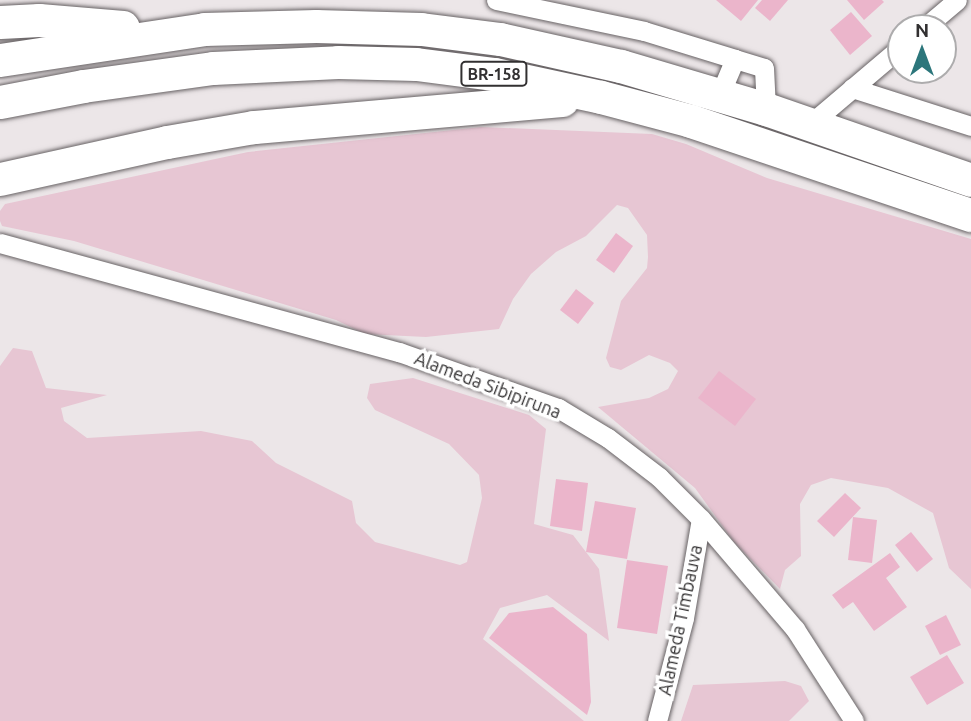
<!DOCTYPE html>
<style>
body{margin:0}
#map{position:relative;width:971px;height:721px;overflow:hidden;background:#ece6e8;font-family:Ubuntu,sans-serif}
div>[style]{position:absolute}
.green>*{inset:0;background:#e7c6d3}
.building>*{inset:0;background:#ebb5cb}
.roads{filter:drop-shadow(0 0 2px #676264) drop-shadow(0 0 2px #676264)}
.minor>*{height:19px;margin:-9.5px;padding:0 9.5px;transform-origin:9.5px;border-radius:9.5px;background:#fff}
.trunk>*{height:33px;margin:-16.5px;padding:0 16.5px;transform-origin:16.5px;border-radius:16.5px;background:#fff}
span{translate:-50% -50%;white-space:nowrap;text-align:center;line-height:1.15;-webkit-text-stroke:7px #fff;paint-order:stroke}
.shield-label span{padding:2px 5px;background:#fff;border:2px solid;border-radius:5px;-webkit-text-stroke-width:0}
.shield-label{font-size:16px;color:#323031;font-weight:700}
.street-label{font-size:18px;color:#323031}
.north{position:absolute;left:887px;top:14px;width:70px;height:70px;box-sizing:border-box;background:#fff;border:2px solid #adacad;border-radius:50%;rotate:0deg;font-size:19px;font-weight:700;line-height:28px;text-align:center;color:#323031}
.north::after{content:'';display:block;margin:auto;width:24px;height:32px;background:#2c767b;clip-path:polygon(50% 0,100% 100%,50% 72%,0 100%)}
</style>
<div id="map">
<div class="green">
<i style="clip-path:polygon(481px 127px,652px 134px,686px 144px,767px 178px,971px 239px,971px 589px,949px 568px,933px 513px,888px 488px,831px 478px,811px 485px,800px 504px,801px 556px,785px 570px,780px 589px,734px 542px,695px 488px,598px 407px,649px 398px,668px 389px,678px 371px,670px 363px,649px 355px,621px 370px,610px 367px,606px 358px,621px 301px,647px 268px,648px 257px,647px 235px,628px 208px,617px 205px,586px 236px,556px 252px,531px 274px,513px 299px,499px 329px,426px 337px,365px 334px,336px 320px,74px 241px,2px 226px,0 221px,0 211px,5px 204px,248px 152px)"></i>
<i style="clip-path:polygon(13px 348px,32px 351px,46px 388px,107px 395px,61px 408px,64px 421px,87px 438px,201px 431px,252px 441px,276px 463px,352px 501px,356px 523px,375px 542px,460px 565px,467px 562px,482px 498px,479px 475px,449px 444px,375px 410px,367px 398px,370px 384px,413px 378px,529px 415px,546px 429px,534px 524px,573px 535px,599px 569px,609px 641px,547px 595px,500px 608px,483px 639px,584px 721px,607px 721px,0 721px,0 366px)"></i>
<i style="clip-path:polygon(785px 681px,801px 686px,809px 701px,789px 721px,681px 721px,693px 685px)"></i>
</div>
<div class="building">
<i style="clip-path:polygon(716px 0,758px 0,741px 21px)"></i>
<i style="clip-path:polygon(762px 0,788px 0,770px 21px,755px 8px)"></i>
<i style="clip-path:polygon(847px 0,882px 0,884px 2px,864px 20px)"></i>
<i style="clip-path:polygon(851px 12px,872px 36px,850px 55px,830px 30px)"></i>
<i style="clip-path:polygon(616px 233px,633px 246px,614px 273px,596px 260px)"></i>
<i style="clip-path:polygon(576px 289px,594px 303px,578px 324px,560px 310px)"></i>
<i style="clip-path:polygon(719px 371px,756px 399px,735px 426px,698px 398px)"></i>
<i style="clip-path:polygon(556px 479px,588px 483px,582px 531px,550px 526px)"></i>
<i style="clip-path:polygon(845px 493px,861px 508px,834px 537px,817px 521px)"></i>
<i style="clip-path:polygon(595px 501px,636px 508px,627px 559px,586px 552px)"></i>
<i style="clip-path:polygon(853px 517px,877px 520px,872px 563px,848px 560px)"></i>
<i style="clip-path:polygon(911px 532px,933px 559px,917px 572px,895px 545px)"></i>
<i style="clip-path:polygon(890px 553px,900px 567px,886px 578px,907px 607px,874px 631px,853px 602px,843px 609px,832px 595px)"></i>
<i style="clip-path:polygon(627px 560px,668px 566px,657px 634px,617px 628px)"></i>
<i style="clip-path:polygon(553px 607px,587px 634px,591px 702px,587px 715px,489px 638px,509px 613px)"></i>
<i style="clip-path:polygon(946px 615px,961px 645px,940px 655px,925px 626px)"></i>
<i style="clip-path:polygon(947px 655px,964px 683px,927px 705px,910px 677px)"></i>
</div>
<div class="roads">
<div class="minor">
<i style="left:496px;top:0;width:151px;rotate:11.8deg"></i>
<i style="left:644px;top:31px;width:95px;rotate:17.1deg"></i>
<i style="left:924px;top:28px;width:43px;rotate:-40.3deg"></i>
<i style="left:852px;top:88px;width:125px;rotate:17.7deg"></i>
<i style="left:720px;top:94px;width:38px;rotate:-67deg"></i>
<i style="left:735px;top:59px;width:30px;rotate:17deg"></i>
<i style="left:764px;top:68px;width:41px;rotate:87.2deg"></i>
<i style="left:809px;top:125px;width:121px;rotate:-40.3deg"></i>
<i style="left:0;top:243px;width:414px;rotate:15.3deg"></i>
<i style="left:399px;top:352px;width:169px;rotate:19.4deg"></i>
<i style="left:558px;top:408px;width:58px;rotate:31deg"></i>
<i style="left:608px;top:438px;width:64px;rotate:37.4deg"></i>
<i style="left:659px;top:477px;width:59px;rotate:45deg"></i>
<i style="left:701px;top:519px;width:145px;rotate:49.5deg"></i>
<i style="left:795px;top:629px;width:109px;rotate:57.3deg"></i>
<i style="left:657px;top:721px;width:106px;rotate:-75.3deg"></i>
<i style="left:684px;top:618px;width:100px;rotate:-80.3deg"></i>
</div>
<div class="trunk">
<i style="left:0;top:22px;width:39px;rotate:-3deg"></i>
<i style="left:39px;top:20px;width:84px;rotate:4.8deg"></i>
<i style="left:0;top:60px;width:206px;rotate:-8.6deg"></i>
<i style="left:204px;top:29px;width:112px;rotate:-1.5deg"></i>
<i style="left:316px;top:26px;width:105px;rotate:1.6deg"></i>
<i style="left:421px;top:29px;width:80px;rotate:7.2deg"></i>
<i style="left:500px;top:39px;width:124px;rotate:12.6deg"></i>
<i style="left:621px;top:66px;width:151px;rotate:16.5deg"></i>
<i style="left:766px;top:109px;width:217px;rotate:19.1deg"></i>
<i style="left:0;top:102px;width:85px;rotate:-10.9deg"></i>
<i style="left:83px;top:86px;width:131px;rotate:-7.9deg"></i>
<i style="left:213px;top:68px;width:125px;rotate:-2.7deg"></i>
<i style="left:338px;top:62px;width:78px;rotate:1.5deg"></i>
<i style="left:416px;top:64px;width:79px;rotate:7.3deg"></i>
<i style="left:494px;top:74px;width:109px;rotate:12.1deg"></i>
<i style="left:601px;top:97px;width:93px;rotate:14.9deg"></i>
<i style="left:691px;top:121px;width:295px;rotate:18.6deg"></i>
<i style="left:0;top:179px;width:171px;rotate:-12.5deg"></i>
<i style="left:167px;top:142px;width:88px;rotate:-9.8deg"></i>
<i style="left:254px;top:127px;width:309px;rotate:-5deg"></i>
</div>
</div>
<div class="shield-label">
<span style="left:494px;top:74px">BR-158</span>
</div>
<div class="street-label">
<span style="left:488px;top:385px;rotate:21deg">Alameda Sibipiruna</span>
<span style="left:680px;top:620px;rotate:-78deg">Alameda Timbauva</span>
</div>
<div class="north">N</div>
</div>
